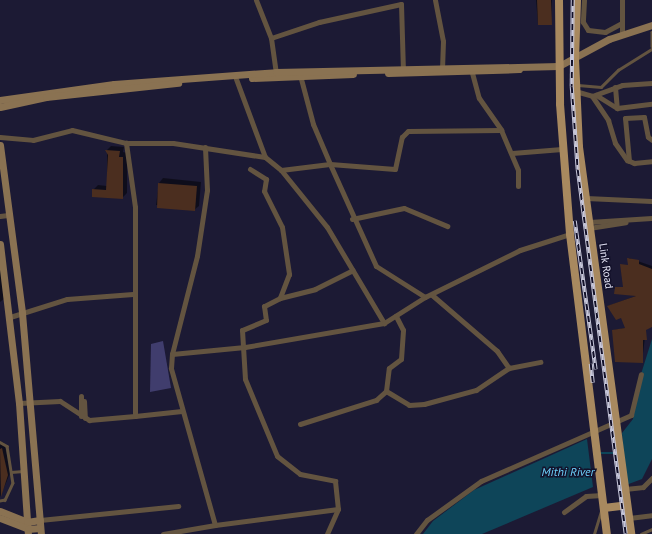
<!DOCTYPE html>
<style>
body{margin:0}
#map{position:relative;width:652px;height:534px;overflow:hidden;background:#1c1a34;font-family:"PT Sans",sans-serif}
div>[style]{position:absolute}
.green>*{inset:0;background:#403d6d}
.water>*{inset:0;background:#0e4559}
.shadow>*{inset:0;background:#0007}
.stream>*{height:2px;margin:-1px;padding:0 1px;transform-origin:1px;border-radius:1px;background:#0e4559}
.building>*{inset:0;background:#4b2e1f}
.lane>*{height:2.5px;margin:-1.25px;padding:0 1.25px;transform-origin:1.25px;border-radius:1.25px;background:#635440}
.street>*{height:5px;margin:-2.5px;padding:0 2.5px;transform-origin:2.5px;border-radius:2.5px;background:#635440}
.secondary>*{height:7px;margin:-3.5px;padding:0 3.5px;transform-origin:3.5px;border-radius:3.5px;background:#8a7252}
.primary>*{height:8px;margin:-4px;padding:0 4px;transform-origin:4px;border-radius:4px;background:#a8895f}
.rail>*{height:3.5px;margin-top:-1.75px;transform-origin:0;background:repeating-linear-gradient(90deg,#13112a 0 6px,#c7c7da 0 12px);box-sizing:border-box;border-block:1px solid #c7c7da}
span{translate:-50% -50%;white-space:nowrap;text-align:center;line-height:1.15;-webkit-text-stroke:3px #13112a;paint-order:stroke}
.street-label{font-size:11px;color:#e0e0f2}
.water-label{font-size:12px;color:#6cd0fa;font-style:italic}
</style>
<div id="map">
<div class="green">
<i style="clip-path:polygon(163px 341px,171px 388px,150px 392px,151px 344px)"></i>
</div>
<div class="water">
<i style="clip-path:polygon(652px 339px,652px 459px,642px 479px,626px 485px,622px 433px,633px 419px,636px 390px)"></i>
<i style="clip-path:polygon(587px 439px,593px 487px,482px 534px,423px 534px,433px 521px,474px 490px)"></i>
</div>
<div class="shadow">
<i style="clip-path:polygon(536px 0,552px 0,551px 24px,538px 24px)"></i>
<i style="clip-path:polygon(111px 146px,124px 147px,123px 152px,127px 153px,127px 193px,122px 198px,93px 190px,98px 185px,107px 186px,107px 150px)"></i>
<i style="clip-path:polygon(163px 178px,201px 182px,199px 206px,194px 210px,156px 205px,159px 183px)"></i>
<i style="clip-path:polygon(629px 258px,652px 266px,652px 325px,646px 329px,642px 362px,614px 330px,626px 328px,622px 316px,608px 306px,639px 295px,616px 287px,624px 287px,621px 265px,629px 265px)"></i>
<i style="clip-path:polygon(0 266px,4px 299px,0 302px)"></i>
<i style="clip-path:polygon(0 441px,4px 443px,11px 471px,0 497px)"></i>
</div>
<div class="stream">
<i style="left:599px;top:453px;width:18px"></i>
</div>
<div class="building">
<i style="clip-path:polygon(537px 0,551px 0,552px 25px,538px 25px)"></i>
<i style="clip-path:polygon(105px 150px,120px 151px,119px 157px,123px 157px,123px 199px,92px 197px,92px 189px,106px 190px,108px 155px)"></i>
<i style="clip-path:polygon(158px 183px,197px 186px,195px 211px,157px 208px)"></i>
<i style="clip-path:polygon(627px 258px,639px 260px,639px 264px,652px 269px,652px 327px,646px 330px,647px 340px,643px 340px,643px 363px,615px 362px,612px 330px,625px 328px,621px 318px,616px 320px,607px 306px,636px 296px,614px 294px,615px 287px,623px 287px,620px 264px,628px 265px)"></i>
<i style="clip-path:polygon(2px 448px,8px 475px,1px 497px,0 449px)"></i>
</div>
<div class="lane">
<i style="left:652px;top:32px;width:14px;rotate:90deg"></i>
<i style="left:578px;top:85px;width:23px;rotate:5deg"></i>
<i style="left:601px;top:87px;width:24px;rotate:-45deg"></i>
<i style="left:618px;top:70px;width:40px;rotate:-32deg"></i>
<i style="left:0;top:442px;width:8px;rotate:30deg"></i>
<i style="left:7px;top:446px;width:37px;rotate:81deg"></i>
<i style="left:13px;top:483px;width:19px;rotate:115deg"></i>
<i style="left:5px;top:500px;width:5px;rotate:169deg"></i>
<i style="left:11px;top:472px;width:12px;rotate:-5deg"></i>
<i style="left:594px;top:534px;width:24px;rotate:-73deg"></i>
<i style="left:641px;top:534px;width:12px;rotate:-24deg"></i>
</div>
<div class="street">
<i style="left:256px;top:0;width:41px;rotate:68.5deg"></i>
<i style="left:271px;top:38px;width:36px;rotate:82deg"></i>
<i style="left:435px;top:0;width:42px;rotate:79deg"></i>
<i style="left:443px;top:41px;width:29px;rotate:92deg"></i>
<i style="left:584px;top:0;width:22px;rotate:93deg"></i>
<i style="left:583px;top:22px;width:9px;rotate:58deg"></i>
<i style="left:588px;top:30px;width:17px;rotate:7deg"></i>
<i style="left:605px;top:32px;width:19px;rotate:-28deg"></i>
<i style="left:622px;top:34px;width:34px;rotate:-90deg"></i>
<i style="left:271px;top:38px;width:51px;rotate:-18.4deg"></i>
<i style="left:319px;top:22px;width:84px;rotate:-12.4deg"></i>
<i style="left:401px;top:4px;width:68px;rotate:88.3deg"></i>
<i style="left:471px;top:69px;width:30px;rotate:75deg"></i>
<i style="left:479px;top:98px;width:39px;rotate:55deg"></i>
<i style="left:615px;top:87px;width:21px;rotate:85deg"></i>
<i style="left:617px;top:108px;width:35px;rotate:-7deg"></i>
<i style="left:575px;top:91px;width:18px;rotate:16deg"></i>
<i style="left:592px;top:96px;width:29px;rotate:56deg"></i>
<i style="left:608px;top:120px;width:24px;rotate:73deg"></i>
<i style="left:615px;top:143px;width:21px;rotate:55deg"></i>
<i style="left:627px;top:160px;width:8px;rotate:23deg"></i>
<i style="left:634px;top:163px;width:18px;rotate:-6deg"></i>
<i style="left:596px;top:95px;width:25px;rotate:32deg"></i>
<i style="left:592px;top:96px;width:32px;rotate:-20deg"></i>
<i style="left:622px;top:85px;width:30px;rotate:-4deg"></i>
<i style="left:0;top:137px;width:33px;rotate:5deg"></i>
<i style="left:33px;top:140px;width:40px;rotate:-14.4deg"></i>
<i style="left:72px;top:130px;width:56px;rotate:13.5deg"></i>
<i style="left:126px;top:143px;width:47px"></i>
<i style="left:173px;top:143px;width:93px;rotate:8.7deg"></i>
<i style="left:265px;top:157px;width:83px;rotate:-110.4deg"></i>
<i style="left:512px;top:153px;width:50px;rotate:-4.6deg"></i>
<i style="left:265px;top:157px;width:21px;rotate:39deg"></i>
<i style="left:281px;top:170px;width:49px;rotate:-7deg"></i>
<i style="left:330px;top:164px;width:43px;rotate:-113deg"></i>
<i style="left:313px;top:124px;width:51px;rotate:-104.9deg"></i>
<i style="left:629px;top:161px;width:43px;rotate:-95.3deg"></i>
<i style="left:625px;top:118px;width:19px;rotate:-3deg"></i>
<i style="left:644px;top:117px;width:20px;rotate:79deg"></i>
<i style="left:648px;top:137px;width:5px;rotate:37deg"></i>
<i style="left:250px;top:169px;width:19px;rotate:32deg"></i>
<i style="left:266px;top:179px;width:12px;rotate:99deg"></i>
<i style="left:264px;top:191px;width:40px;rotate:63.4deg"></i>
<i style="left:282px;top:227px;width:48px;rotate:81.5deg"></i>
<i style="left:289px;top:274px;width:26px;rotate:111deg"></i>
<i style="left:280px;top:298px;width:18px;rotate:153deg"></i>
<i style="left:264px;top:306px;width:14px;rotate:82deg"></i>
<i style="left:266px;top:320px;width:26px;rotate:157deg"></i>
<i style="left:242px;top:330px;width:49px;rotate:86.5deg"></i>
<i style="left:245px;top:379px;width:83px;rotate:67.4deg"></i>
<i style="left:277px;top:456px;width:29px;rotate:38deg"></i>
<i style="left:300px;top:474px;width:36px;rotate:11deg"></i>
<i style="left:335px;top:481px;width:28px;rotate:84deg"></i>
<i style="left:338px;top:509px;width:27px;rotate:114deg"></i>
<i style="left:281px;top:170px;width:73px;rotate:51.1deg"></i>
<i style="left:327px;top:227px;width:112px;rotate:59.3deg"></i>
<i style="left:586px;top:198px;width:66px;rotate:2.6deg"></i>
<i style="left:0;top:216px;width:8px;rotate:-7deg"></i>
<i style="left:352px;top:219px;width:53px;rotate:-11.9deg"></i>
<i style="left:404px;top:208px;width:47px;rotate:22.7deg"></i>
<i style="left:589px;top:222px;width:63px;rotate:-3.6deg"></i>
<i style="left:589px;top:228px;width:37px;rotate:-9deg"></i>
<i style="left:432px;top:295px;width:86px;rotate:40.7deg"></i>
<i style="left:497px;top:351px;width:21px;rotate:55deg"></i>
<i style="left:425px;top:297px;width:58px;rotate:-147.7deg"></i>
<i style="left:376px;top:266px;width:112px;rotate:-114.3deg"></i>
<i style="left:330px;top:164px;width:65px;rotate:4.4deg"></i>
<i style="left:395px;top:169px;width:33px;rotate:-78deg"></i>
<i style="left:402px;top:137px;width:8px;rotate:-45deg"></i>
<i style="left:408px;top:131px;width:93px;rotate:-0.6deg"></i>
<i style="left:501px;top:130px;width:43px;rotate:67deg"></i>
<i style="left:518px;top:170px;width:16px;rotate:90deg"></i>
<i style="left:280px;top:298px;width:36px;rotate:-14deg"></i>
<i style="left:315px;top:289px;width:42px;rotate:-26.6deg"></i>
<i style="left:10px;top:317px;width:60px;rotate:-17.5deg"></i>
<i style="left:67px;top:299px;width:66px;rotate:-4.3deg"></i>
<i style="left:172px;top:354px;width:101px;rotate:-75.7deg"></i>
<i style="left:197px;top:256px;width:67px;rotate:-81.4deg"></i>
<i style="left:207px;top:190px;width:43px;rotate:-92.7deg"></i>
<i style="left:386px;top:391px;width:27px;rotate:31deg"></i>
<i style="left:409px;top:405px;width:15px;rotate:-4deg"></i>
<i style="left:424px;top:404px;width:54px;rotate:-15.1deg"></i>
<i style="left:476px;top:390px;width:40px;rotate:-34deg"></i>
<i style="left:509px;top:368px;width:32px;rotate:-11deg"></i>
<i style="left:84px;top:401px;width:17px;rotate:87deg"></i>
<i style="left:19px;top:403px;width:41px;rotate:-2.8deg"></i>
<i style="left:60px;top:401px;width:35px;rotate:33deg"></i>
<i style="left:89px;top:420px;width:46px;rotate:-5deg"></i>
<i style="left:135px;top:416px;width:209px;rotate:-90deg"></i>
<i style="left:135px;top:207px;width:65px;rotate:-98deg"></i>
<i style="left:81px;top:416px;width:20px;rotate:-90deg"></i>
<i style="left:135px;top:416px;width:47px;rotate:-6.1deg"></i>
<i style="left:300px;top:424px;width:80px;rotate:-17.5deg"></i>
<i style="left:376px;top:400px;width:13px;rotate:-42deg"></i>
<i style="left:386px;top:391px;width:23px;rotate:-83deg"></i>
<i style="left:389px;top:368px;width:15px;rotate:-37deg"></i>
<i style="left:401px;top:359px;width:29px;rotate:-86deg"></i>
<i style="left:403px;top:330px;width:16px;rotate:-117deg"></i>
<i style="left:625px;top:489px;width:18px;rotate:-6deg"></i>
<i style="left:643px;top:487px;width:13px;rotate:-45deg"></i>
<i style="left:338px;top:509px;width:124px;rotate:172.6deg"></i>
<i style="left:215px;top:525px;width:163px;rotate:-105.7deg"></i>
<i style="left:171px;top:368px;width:14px;rotate:-86deg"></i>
<i style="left:172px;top:354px;width:73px;rotate:-5.5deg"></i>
<i style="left:245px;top:347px;width:141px;rotate:-9.8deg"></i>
<i style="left:384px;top:323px;width:49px;rotate:-32.4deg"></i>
<i style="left:425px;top:297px;width:106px;rotate:-26.3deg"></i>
<i style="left:520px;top:250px;width:52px;rotate:-17.7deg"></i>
<i style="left:564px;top:512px;width:27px;rotate:-36deg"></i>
<i style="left:586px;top:496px;width:16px;rotate:-4deg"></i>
<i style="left:629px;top:518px;width:23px;rotate:-7deg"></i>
<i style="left:40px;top:520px;width:139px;rotate:-5.8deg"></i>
<i style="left:163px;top:534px;width:53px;rotate:-9.8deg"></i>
<i style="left:416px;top:534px;width:18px;rotate:-52deg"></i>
<i style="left:427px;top:520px;width:67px;rotate:-35.8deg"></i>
<i style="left:481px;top:481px;width:164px;rotate:-23.7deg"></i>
<i style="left:631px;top:415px;width:42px;rotate:-76.3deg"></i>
</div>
<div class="secondary">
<i style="left:388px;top:73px;width:131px;rotate:-1.7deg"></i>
<i style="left:252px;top:78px;width:101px;rotate:-2.3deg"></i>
<i style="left:0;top:100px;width:115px;rotate:-8deg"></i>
<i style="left:114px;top:84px;width:162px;rotate:-4.2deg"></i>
<i style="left:276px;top:72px;width:283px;rotate:-1.2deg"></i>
<i style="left:559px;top:66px;width:57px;rotate:-28.4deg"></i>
<i style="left:609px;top:39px;width:45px;rotate:-18deg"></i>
<i style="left:0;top:107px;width:47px;rotate:-12.3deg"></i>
<i style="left:46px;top:97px;width:133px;rotate:-6.1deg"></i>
<i style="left:0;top:145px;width:169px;rotate:82.5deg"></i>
<i style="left:22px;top:313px;width:222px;rotate:85.1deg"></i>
<i style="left:0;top:244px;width:160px;rotate:83.2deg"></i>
<i style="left:19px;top:403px;width:131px;rotate:86.1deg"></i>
<i style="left:0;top:511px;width:29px;rotate:22deg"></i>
<i style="left:27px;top:522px;width:13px;rotate:-9deg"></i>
<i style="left:0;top:518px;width:30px;rotate:21deg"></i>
<i style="left:28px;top:529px;width:12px;rotate:-5deg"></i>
</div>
<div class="primary">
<i style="left:559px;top:0;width:104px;rotate:89.4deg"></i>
<i style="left:560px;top:104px;width:130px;rotate:85.6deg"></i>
<i style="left:570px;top:234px;width:302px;rotate:83deg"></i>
<i style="left:577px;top:0;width:59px;rotate:91.9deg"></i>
<i style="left:575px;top:59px;width:88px;rotate:87.4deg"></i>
<i style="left:579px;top:147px;width:390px;rotate:82.3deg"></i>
<i style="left:604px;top:508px;width:23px;rotate:-7deg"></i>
</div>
<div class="rail">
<i style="left:573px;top:0;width:87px;rotate:90.7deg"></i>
<i style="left:572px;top:87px;width:83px;rotate:85.9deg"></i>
<i style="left:578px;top:170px;width:367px;rotate:82.5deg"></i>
<i style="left:575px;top:221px;width:150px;rotate:82deg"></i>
<i style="left:591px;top:364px;width:19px;rotate:84deg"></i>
</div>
<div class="street-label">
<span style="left:606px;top:266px;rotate:82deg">Link Road</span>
</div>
<div class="water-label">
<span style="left:568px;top:472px">Mithi River</span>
</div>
</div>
